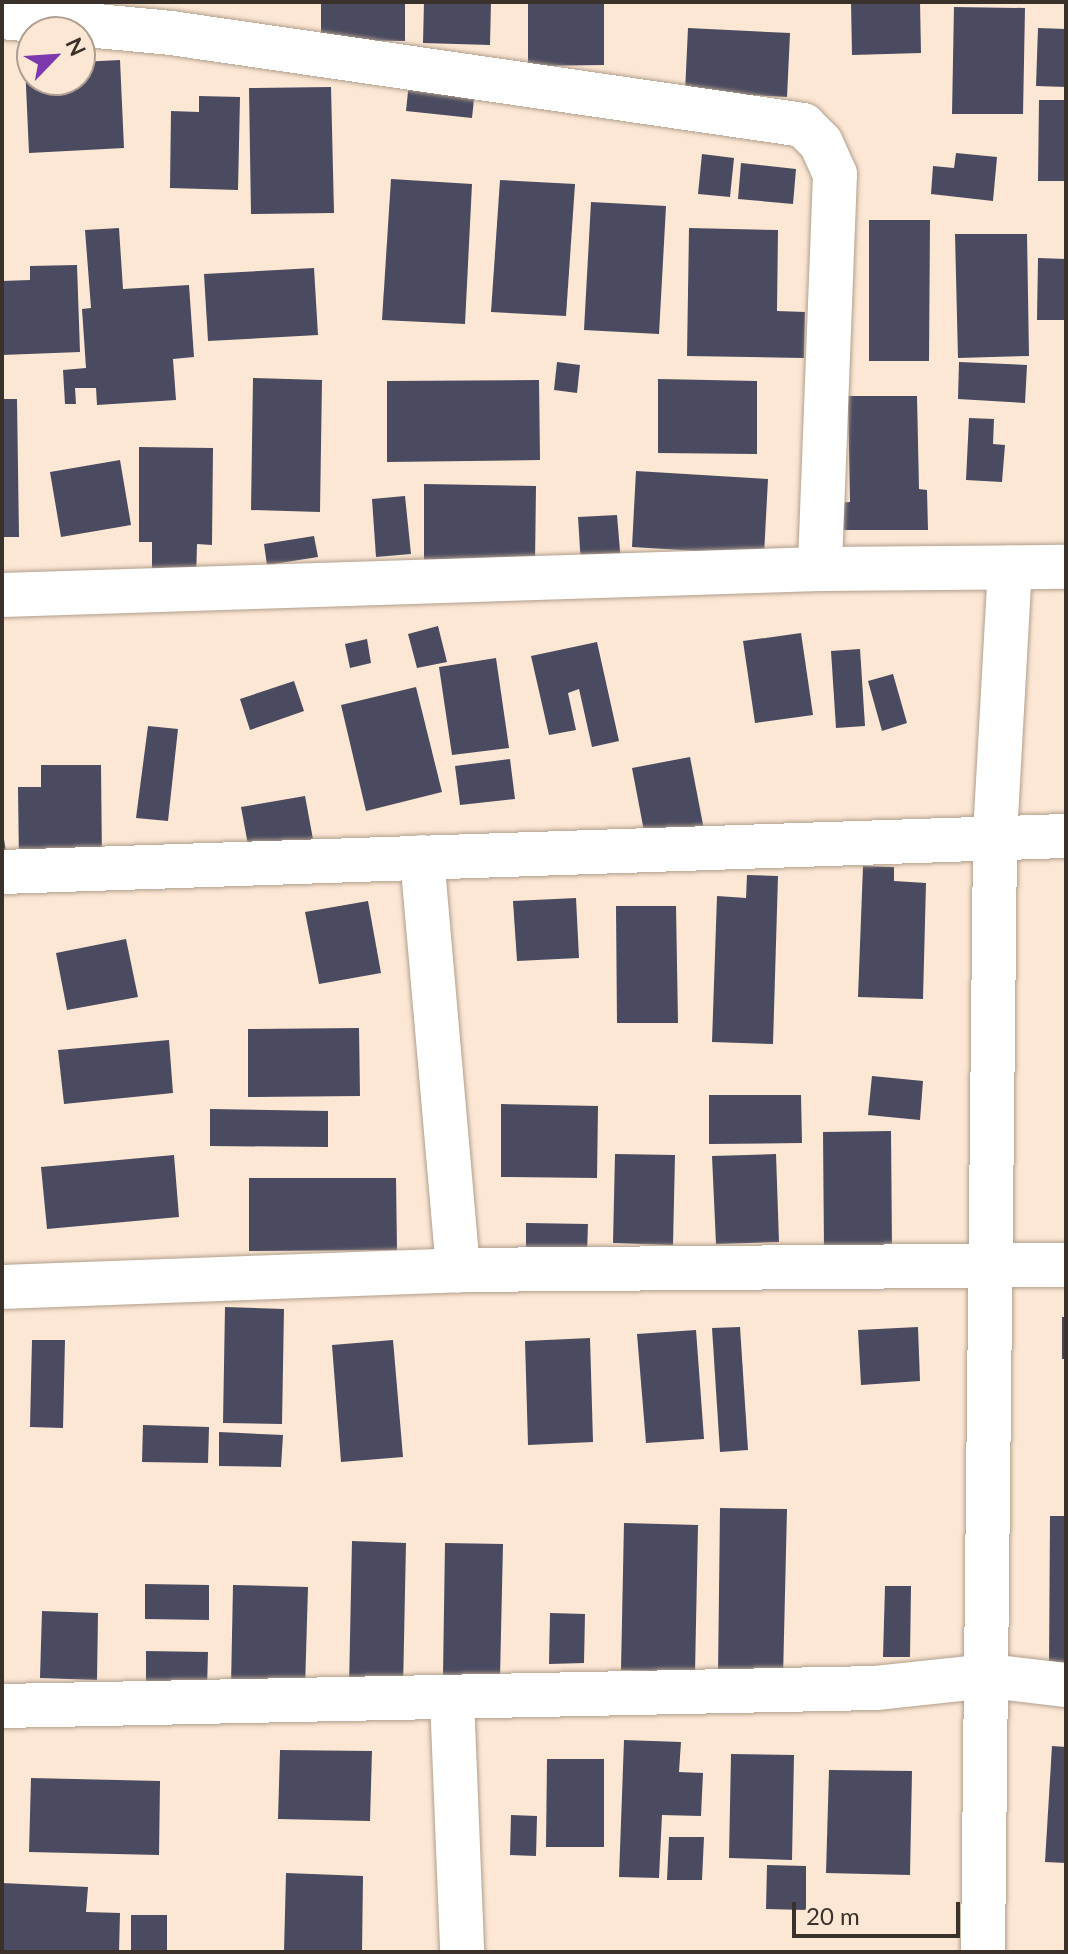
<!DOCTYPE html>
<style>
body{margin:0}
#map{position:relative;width:1068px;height:1954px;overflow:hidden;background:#fce7d4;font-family:Lato,sans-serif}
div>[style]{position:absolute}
.building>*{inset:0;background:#4a4b60}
.roads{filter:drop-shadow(0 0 2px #b19e8c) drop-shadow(0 0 2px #b19e8c)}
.minor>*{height:44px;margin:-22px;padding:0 22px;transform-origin:22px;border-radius:22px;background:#fff}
span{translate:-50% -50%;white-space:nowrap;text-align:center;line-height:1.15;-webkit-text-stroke:8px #fce7d4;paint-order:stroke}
.frame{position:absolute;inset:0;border:4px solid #39312a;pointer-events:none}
.north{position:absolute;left:16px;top:16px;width:80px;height:80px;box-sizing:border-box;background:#fce7d4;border:2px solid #ae9e90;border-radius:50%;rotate:65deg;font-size:22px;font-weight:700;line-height:32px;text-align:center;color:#39312a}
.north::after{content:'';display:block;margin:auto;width:28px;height:36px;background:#7c38ac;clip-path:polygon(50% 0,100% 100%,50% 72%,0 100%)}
.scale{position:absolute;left:792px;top:1902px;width:168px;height:36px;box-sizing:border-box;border:4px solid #39312a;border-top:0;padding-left:10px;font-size:24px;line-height:28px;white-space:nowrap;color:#39312a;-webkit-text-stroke:6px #fce7d4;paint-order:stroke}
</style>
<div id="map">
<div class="building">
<i style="clip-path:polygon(321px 2px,405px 2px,405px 41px,321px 40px)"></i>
<i style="clip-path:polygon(424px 2px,491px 2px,490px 45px,423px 43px)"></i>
<i style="clip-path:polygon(528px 2px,604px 2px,604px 65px,528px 66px)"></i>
<i style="clip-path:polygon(851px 2px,920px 2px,921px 53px,852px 55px)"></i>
<i style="clip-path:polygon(954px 7px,1025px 8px,1023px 114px,952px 114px)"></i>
<i style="clip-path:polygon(688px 28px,790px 33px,787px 97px,685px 92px)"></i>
<i style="clip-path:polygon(1038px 28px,1066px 29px,1066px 87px,1036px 86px)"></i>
<i style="clip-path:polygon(120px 60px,124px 148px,29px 153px,25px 64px,32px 64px,32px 80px,80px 80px,80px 62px)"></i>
<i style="clip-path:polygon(409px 82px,475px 89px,472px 118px,406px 111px)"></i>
<i style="clip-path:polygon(331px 87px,334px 213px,251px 214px,249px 88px)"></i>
<i style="clip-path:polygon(199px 96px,240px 97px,238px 190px,170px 188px,171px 111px,199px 112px)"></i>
<i style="clip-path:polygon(1039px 100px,1066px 100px,1066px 181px,1038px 181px)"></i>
<i style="clip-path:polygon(956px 153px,997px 157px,993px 201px,931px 194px,933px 166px,954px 168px)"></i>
<i style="clip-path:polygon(702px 154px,734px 158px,730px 197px,698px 194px)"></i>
<i style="clip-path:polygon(741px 163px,796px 169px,793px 204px,738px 199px)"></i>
<i style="clip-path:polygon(391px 179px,472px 184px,465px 324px,382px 320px)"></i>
<i style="clip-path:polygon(500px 180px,575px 184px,566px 316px,491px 312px)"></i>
<i style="clip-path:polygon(591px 202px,666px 206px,659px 334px,584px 330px)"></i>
<i style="clip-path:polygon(869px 220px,930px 220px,929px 361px,869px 361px)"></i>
<i style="clip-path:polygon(119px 228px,123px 289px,189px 285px,194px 357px,173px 359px,176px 400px,97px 405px,96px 388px,75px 388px,76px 404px,65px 404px,63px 370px,86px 368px,82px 309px,91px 308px,85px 230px)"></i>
<i style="clip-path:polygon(689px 228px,778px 230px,777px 311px,805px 312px,804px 358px,687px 356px)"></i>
<i style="clip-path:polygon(955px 234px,1027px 234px,1029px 356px,958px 358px)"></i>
<i style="clip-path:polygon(1038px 258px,1066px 259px,1066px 320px,1037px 320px)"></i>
<i style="clip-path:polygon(77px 265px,80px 352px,2px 355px,2px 281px,30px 280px,30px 266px)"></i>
<i style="clip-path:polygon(314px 268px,318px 335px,208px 341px,204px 274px)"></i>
<i style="clip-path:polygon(557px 362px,580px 365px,577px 393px,554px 390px)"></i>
<i style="clip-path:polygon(959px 362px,1027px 365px,1025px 403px,958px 399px)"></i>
<i style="clip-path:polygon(253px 378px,322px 380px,320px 512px,251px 510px)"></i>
<i style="clip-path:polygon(658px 379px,757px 381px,757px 454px,658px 453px)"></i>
<i style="clip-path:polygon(539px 380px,540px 460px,387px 462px,387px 381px)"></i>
<i style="clip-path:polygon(848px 396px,917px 396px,919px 489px,927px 490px,928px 530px,837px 530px,837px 503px,850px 502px)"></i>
<i style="clip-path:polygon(2px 399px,17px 399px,19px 537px,2px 537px)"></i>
<i style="clip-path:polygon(969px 418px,994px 419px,993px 444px,1005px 445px,1002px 482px,966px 480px)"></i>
<i style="clip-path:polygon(139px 447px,213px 448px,212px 545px,197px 544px,196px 580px,152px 579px,152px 542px,139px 542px)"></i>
<i style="clip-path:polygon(120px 460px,131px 525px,61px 537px,50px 472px)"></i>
<i style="clip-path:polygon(636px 471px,768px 479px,764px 555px,632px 547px)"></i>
<i style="clip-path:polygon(424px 484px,536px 486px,535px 563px,424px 561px)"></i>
<i style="clip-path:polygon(405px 496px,411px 554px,376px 557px,372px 499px)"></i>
<i style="clip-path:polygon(617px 515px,621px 563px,581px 565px,578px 517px)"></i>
<i style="clip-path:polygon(314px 536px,318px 557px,267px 565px,264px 544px)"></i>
<i style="clip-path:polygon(438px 626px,447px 662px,417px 668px,408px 634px)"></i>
<i style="clip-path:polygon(801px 633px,813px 715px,755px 723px,743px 641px)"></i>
<i style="clip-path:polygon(367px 639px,371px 663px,350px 668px,345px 644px)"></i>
<i style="clip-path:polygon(597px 642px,619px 741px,592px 747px,579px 689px,568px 693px,576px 730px,549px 735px,531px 656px)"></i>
<i style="clip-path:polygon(860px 649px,865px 726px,836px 728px,831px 651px)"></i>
<i style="clip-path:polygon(496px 658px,509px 748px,452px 755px,439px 667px)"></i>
<i style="clip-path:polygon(893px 674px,907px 723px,882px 731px,868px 681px)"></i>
<i style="clip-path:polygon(294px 681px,304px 711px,250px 730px,240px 699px)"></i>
<i style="clip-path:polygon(416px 687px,442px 792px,366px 811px,341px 705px)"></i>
<i style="clip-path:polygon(148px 726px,178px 729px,168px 821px,136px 818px)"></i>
<i style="clip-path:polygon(690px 757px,705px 835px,647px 847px,632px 768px)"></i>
<i style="clip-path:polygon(510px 759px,515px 799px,460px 805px,455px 766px)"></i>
<i style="clip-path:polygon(41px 765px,101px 765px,102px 863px,19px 864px,18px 787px,41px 787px)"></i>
<i style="clip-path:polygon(305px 796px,315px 850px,251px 861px,241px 807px)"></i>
<i style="clip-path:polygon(2px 827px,7px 858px,2px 858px)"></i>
<i style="clip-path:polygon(863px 866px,894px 867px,894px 881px,926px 883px,923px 999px,858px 997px)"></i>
<i style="clip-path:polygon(747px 875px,778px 876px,773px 1044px,712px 1042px,717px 896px,746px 898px)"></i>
<i style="clip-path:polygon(576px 898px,579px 958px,517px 961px,513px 901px)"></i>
<i style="clip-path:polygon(368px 901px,381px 973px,319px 984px,305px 912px)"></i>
<i style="clip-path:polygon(616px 906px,676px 906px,678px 1023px,617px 1023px)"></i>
<i style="clip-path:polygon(126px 939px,138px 997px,67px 1010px,56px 953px)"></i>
<i style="clip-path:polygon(359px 1028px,360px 1096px,248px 1097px,248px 1029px)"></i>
<i style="clip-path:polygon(169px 1040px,173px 1093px,64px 1104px,58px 1050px)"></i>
<i style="clip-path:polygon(872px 1076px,923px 1081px,920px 1120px,868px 1115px)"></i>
<i style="clip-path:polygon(709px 1095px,801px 1095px,802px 1143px,709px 1144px)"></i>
<i style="clip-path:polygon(501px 1104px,598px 1106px,597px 1178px,501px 1177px)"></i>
<i style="clip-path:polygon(210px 1109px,328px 1111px,328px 1147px,210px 1146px)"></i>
<i style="clip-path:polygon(891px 1131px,892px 1250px,824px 1250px,823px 1132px)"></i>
<i style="clip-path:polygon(615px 1154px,675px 1155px,673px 1245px,613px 1243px)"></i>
<i style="clip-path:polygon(776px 1154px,779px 1242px,716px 1244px,712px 1156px)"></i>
<i style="clip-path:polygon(174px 1155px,179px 1217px,47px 1229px,41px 1167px)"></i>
<i style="clip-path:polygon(249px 1178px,396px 1178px,397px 1250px,249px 1251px)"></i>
<i style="clip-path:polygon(526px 1223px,588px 1224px,587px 1253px,526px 1251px)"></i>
<i style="clip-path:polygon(225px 1307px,284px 1309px,282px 1424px,223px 1423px)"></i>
<i style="clip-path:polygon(1062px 1317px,1066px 1317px,1066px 1359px,1062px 1359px)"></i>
<i style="clip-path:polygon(740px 1327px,748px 1450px,720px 1452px,712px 1328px)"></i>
<i style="clip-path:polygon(918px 1327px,920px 1381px,861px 1385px,858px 1330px)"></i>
<i style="clip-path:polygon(696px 1330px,704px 1439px,646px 1443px,637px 1334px)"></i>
<i style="clip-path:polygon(590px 1338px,593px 1442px,528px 1445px,525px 1341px)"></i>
<i style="clip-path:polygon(32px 1340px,65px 1340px,63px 1428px,30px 1427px)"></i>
<i style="clip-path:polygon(393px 1340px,403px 1457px,341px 1462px,332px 1345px)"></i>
<i style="clip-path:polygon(143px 1425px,209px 1427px,208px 1463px,142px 1462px)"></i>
<i style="clip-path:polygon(219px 1432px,283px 1435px,281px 1467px,219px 1466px)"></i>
<i style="clip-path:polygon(720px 1508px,787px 1509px,783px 1678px,718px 1676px)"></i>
<i style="clip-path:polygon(1050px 1516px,1066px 1516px,1066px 1670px,1049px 1669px)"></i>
<i style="clip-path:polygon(624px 1523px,698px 1525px,695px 1672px,621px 1670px)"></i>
<i style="clip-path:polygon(352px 1541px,406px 1543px,403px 1688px,349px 1687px)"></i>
<i style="clip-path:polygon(445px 1543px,503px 1544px,500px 1677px,443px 1676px)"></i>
<i style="clip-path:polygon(145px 1584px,209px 1585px,209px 1620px,145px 1619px)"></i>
<i style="clip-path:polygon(233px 1585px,308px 1587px,305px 1688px,231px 1686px)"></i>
<i style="clip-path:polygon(885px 1586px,911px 1586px,910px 1657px,883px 1657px)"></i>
<i style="clip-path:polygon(42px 1611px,98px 1613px,97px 1680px,40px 1678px)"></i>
<i style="clip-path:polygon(550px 1613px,585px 1614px,584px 1663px,549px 1664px)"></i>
<i style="clip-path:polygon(146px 1651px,208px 1652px,207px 1688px,146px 1687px)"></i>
<i style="clip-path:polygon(624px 1740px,681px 1742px,679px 1772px,703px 1773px,701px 1816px,662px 1815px,659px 1878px,619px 1877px)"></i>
<i style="clip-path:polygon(1052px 1746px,1066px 1747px,1066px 1863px,1045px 1862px)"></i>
<i style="clip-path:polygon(280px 1750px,372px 1751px,370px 1821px,278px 1819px)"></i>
<i style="clip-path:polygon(731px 1754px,794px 1755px,792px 1860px,729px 1858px)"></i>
<i style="clip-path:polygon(547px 1759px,604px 1759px,604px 1847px,546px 1847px)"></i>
<i style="clip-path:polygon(829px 1770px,912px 1771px,910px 1875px,826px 1873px)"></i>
<i style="clip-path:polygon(31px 1778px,160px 1781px,159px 1855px,29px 1852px)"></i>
<i style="clip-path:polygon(511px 1815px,537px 1816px,536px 1856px,510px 1855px)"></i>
<i style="clip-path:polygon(669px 1837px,704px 1837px,702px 1880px,667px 1880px)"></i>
<i style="clip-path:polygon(767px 1865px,806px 1866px,806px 1910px,766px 1909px)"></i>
<i style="clip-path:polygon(286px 1873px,363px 1876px,362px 1952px,284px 1952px)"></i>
<i style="clip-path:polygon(2px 1883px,88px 1887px,86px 1912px,120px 1913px,119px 1952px,2px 1952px)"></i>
<i style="clip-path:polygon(131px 1915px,167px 1915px,167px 1952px,131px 1952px)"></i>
</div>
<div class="roads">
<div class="minor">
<i style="left:2px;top:17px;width:170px;rotate:5.4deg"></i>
<i style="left:171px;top:33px;width:639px;rotate:8.28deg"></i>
<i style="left:803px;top:125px;width:25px;rotate:45deg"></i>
<i style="left:821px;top:143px;width:34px;rotate:66deg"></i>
<i style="left:835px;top:174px;width:395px;rotate:92.2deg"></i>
<i style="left:2px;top:595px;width:818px;rotate:-1.82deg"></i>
<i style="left:820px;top:569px;width:246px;rotate:-0.5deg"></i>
<i style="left:422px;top:857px;width:415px;rotate:85deg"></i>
<i style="left:2px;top:872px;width:1065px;rotate:-1.94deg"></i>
<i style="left:2px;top:1287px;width:456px;rotate:-2.1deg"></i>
<i style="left:458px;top:1270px;width:608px;rotate:-0.47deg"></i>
<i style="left:452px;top:1698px;width:254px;rotate:87.7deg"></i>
<i style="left:2px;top:1706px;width:874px;rotate:-1.18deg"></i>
<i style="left:876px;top:1688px;width:114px;rotate:-6.1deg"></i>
<i style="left:989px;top:1676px;width:78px;rotate:6.7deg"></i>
<i style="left:983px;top:1952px;width:1117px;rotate:-89.38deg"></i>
<i style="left:995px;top:835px;width:268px;rotate:-86.8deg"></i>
</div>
</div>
<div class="frame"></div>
<div class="north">N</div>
<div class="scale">20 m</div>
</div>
